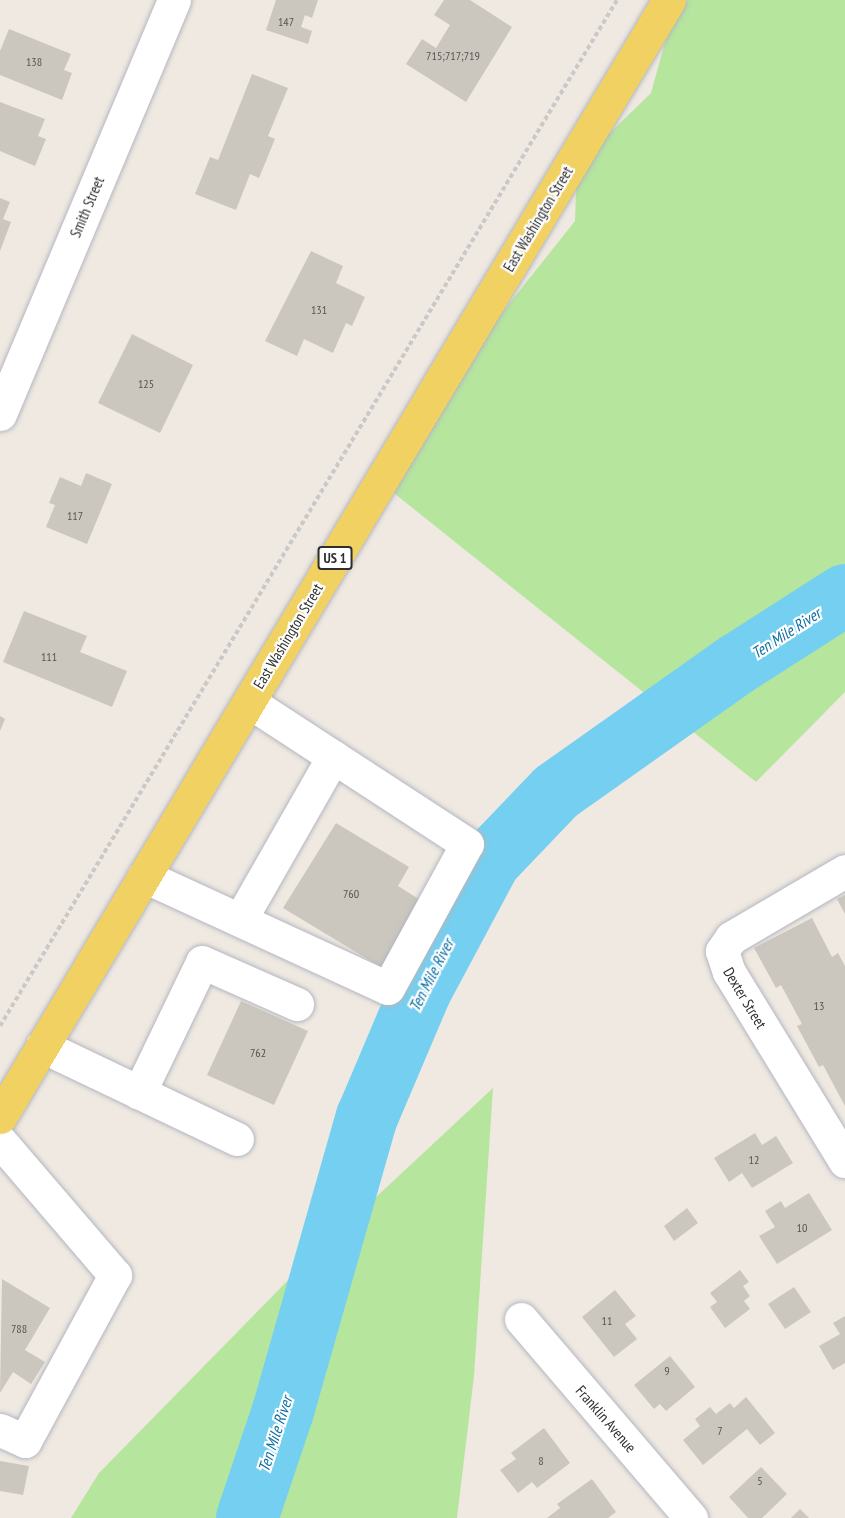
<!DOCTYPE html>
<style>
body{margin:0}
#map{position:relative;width:845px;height:1518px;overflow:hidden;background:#efe9e1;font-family:"PT Sans Narrow",sans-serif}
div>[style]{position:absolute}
.green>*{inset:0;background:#b6e59e}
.river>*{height:62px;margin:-31px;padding:0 31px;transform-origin:31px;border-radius:31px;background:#75cff0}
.building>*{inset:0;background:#cbc7bf}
.path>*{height:4px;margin-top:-2px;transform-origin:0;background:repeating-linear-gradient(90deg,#c9c9c9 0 4.5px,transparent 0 7.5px)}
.roads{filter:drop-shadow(0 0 2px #b4b7c1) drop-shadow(0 0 2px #b4b7c1)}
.minor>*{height:33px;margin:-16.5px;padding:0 16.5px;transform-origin:16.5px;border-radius:16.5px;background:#fff}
.major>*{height:33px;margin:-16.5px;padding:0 16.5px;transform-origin:16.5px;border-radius:16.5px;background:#f2d163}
span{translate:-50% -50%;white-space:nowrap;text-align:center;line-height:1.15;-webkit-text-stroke:4.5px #fff;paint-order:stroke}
.number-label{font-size:12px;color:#555452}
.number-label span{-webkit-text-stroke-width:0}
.shield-label span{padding:2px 4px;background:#fff;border:2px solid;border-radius:4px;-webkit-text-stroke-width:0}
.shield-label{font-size:14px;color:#2e2e2e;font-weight:700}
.street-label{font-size:15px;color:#2e2e2e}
.water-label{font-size:16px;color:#0d6fa3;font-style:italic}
</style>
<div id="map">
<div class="green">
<i style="clip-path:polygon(688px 0,845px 0,845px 692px,756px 782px,390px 490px,396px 446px,575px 221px,577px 165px,651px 93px,671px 20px)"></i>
<i style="clip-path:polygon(493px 1088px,474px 1376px,457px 1518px,71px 1518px,99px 1473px,300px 1268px)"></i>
</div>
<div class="river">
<i style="left:247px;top:1518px;width:113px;rotate:-71.4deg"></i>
<i style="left:283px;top:1411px;width:306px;rotate:-74.1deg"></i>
<i style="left:367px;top:1117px;width:136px;rotate:-67deg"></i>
<i style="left:420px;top:992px;width:149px;rotate:-61.9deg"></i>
<i style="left:490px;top:861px;width:95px;rotate:-46.3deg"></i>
<i style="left:556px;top:792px;width:222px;rotate:-35.3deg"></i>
<i style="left:737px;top:664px;width:128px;rotate:-32.6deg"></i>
</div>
<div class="building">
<i style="clip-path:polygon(276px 0,318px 0,312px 18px,305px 15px,301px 27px,312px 31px,308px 44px,266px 30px)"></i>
<i style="clip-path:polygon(444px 0,470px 0,512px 27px,466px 102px,406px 64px,422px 39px,436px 48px,450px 25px,434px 15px)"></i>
<i style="clip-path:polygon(9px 29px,71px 54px,64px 70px,72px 73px,62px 100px,0 75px,0 51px)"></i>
<i style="clip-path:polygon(252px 74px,288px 88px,268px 136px,275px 139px,259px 178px,250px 174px,236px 210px,195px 194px,210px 157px,218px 160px)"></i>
<i style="clip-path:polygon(0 102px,45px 119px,38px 136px,46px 139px,35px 166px,0 151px)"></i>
<i style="clip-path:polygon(0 198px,10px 202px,3px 219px,11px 222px,0 251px)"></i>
<i style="clip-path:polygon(311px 251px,343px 266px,336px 283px,365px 297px,352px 326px,346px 323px,333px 353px,304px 339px,297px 356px,265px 341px)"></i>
<i style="clip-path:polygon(132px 334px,193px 365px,160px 433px,98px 403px)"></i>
<i style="clip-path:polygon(86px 473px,112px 484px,87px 544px,46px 527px,55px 505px,49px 503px,60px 477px,81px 486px)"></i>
<i style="clip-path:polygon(24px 611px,87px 636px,80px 652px,127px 671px,112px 707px,3px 662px)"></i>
<i style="clip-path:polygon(0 716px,5px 719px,0 731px)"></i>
<i style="clip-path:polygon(336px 823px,409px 867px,398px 886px,425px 903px,384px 969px,283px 908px)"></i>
<i style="clip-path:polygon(845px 895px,845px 914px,837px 899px)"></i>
<i style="clip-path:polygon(812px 918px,832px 957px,838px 953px,845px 966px,845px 1106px,823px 1065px,819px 1067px,797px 1026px,802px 1024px,781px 985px,776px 988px,754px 948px)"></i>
<i style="clip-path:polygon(241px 1001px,308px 1031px,274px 1105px,207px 1075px)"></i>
<i style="clip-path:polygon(755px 1133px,762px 1145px,776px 1136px,793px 1163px,752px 1188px,742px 1173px,729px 1182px,714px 1158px)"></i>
<i style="clip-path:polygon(809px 1193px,832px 1230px,777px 1264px,759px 1236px,775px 1227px,765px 1211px,781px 1201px,785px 1208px)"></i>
<i style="clip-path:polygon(687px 1208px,698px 1223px,674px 1241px,664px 1226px)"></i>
<i style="clip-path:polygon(740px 1270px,749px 1282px,743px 1286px,750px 1296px,744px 1301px,750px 1309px,725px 1328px,710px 1307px,717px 1302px,710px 1293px)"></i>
<i style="clip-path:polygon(2px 1279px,50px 1308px,25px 1350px,45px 1362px,31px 1384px,13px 1372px,0 1393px)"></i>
<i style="clip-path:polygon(794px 1287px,811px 1312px,785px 1329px,768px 1304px)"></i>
<i style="clip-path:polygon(615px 1290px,636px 1316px,625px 1324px,637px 1339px,614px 1357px,582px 1317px)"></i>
<i style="clip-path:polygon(845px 1316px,845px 1363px,833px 1370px,819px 1346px,840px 1334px,833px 1323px)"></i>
<i style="clip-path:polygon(670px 1356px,695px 1387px,666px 1411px,660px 1404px,654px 1409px,634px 1385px)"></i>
<i style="clip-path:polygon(746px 1397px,775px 1433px,760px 1445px,747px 1429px,703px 1465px,683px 1440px,700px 1426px,695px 1419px,710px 1407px,716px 1414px,730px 1403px,734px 1408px)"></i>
<i style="clip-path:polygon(544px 1428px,570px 1463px,537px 1488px,532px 1482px,518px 1493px,500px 1470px,516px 1459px,511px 1453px)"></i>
<i style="clip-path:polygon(0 1461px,29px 1466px,23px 1495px,0 1491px)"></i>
<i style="clip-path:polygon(761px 1467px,787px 1494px,762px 1518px,748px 1518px,729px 1497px)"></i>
<i style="clip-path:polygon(592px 1479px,616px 1512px,608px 1518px,547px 1518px,560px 1508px,557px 1504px)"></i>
<i style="clip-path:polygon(800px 1509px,809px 1518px,791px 1518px)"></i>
</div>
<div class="path">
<i style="left:0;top:1026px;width:1197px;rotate:-58.98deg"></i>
</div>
<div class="roads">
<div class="minor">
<i style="left:0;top:414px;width:449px;rotate:-67.2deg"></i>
<i style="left:845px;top:871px;width:132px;rotate:149.6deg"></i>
<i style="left:731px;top:938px;width:16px;rotate:125deg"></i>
<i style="left:722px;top:951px;width:22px;rotate:72deg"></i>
<i style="left:729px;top:972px;width:222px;rotate:58.5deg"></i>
<i style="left:144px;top:876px;width:268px;rotate:24.7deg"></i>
<i style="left:388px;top:988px;width:164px;rotate:-61.3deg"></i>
<i style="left:467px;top:844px;width:260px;rotate:-146.9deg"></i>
<i style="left:240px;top:920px;width:188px;rotate:-60.3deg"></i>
<i style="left:42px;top:1046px;width:216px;rotate:25.5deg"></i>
<i style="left:139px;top:1093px;width:145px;rotate:-64.3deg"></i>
<i style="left:202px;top:962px;width:104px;rotate:23.9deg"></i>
<i style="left:0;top:1141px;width:177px;rotate:49.4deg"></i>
<i style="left:115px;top:1275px;width:189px;rotate:118.5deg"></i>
<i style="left:25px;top:1441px;width:27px;rotate:-156deg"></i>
<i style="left:521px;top:1319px;width:262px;rotate:49.5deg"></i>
</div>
<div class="major">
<i style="left:0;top:1117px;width:1302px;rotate:-59.08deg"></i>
</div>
</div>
<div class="number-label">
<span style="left:286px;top:22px">147</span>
<span style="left:453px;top:56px">715;717;719</span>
<span style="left:34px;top:62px">138</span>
<span style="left:319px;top:310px">131</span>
<span style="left:146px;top:384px">125</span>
<span style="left:75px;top:516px">117</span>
<span style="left:49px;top:657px">111</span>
<span style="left:351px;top:894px">760</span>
<span style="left:819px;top:1006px">13</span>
<span style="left:258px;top:1053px">762</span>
<span style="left:754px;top:1160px">12</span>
<span style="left:802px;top:1228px">10</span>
<span style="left:607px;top:1321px">11</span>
<span style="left:19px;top:1329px">788</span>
<span style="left:667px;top:1371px">9</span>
<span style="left:720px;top:1431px">7</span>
<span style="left:541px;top:1461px">8</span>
<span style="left:760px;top:1481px">5</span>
</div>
<div class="shield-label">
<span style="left:335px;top:558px">US 1</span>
</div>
<div class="street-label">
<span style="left:87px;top:207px;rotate:-67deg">Smith Street</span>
<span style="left:538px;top:219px;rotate:-59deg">East Washington Street</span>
<span style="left:288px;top:636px;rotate:-59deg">East Washington Street</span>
<span style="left:745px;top:998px;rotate:59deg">Dexter Street</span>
<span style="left:606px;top:1419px;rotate:49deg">Franklin Avenue</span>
</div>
<div class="water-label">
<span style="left:786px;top:633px;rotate:-33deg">Ten Mile River</span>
<span style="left:431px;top:975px;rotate:-63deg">Ten Mile River</span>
<span style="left:275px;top:1434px;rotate:-72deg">Ten Mile River</span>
</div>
</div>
